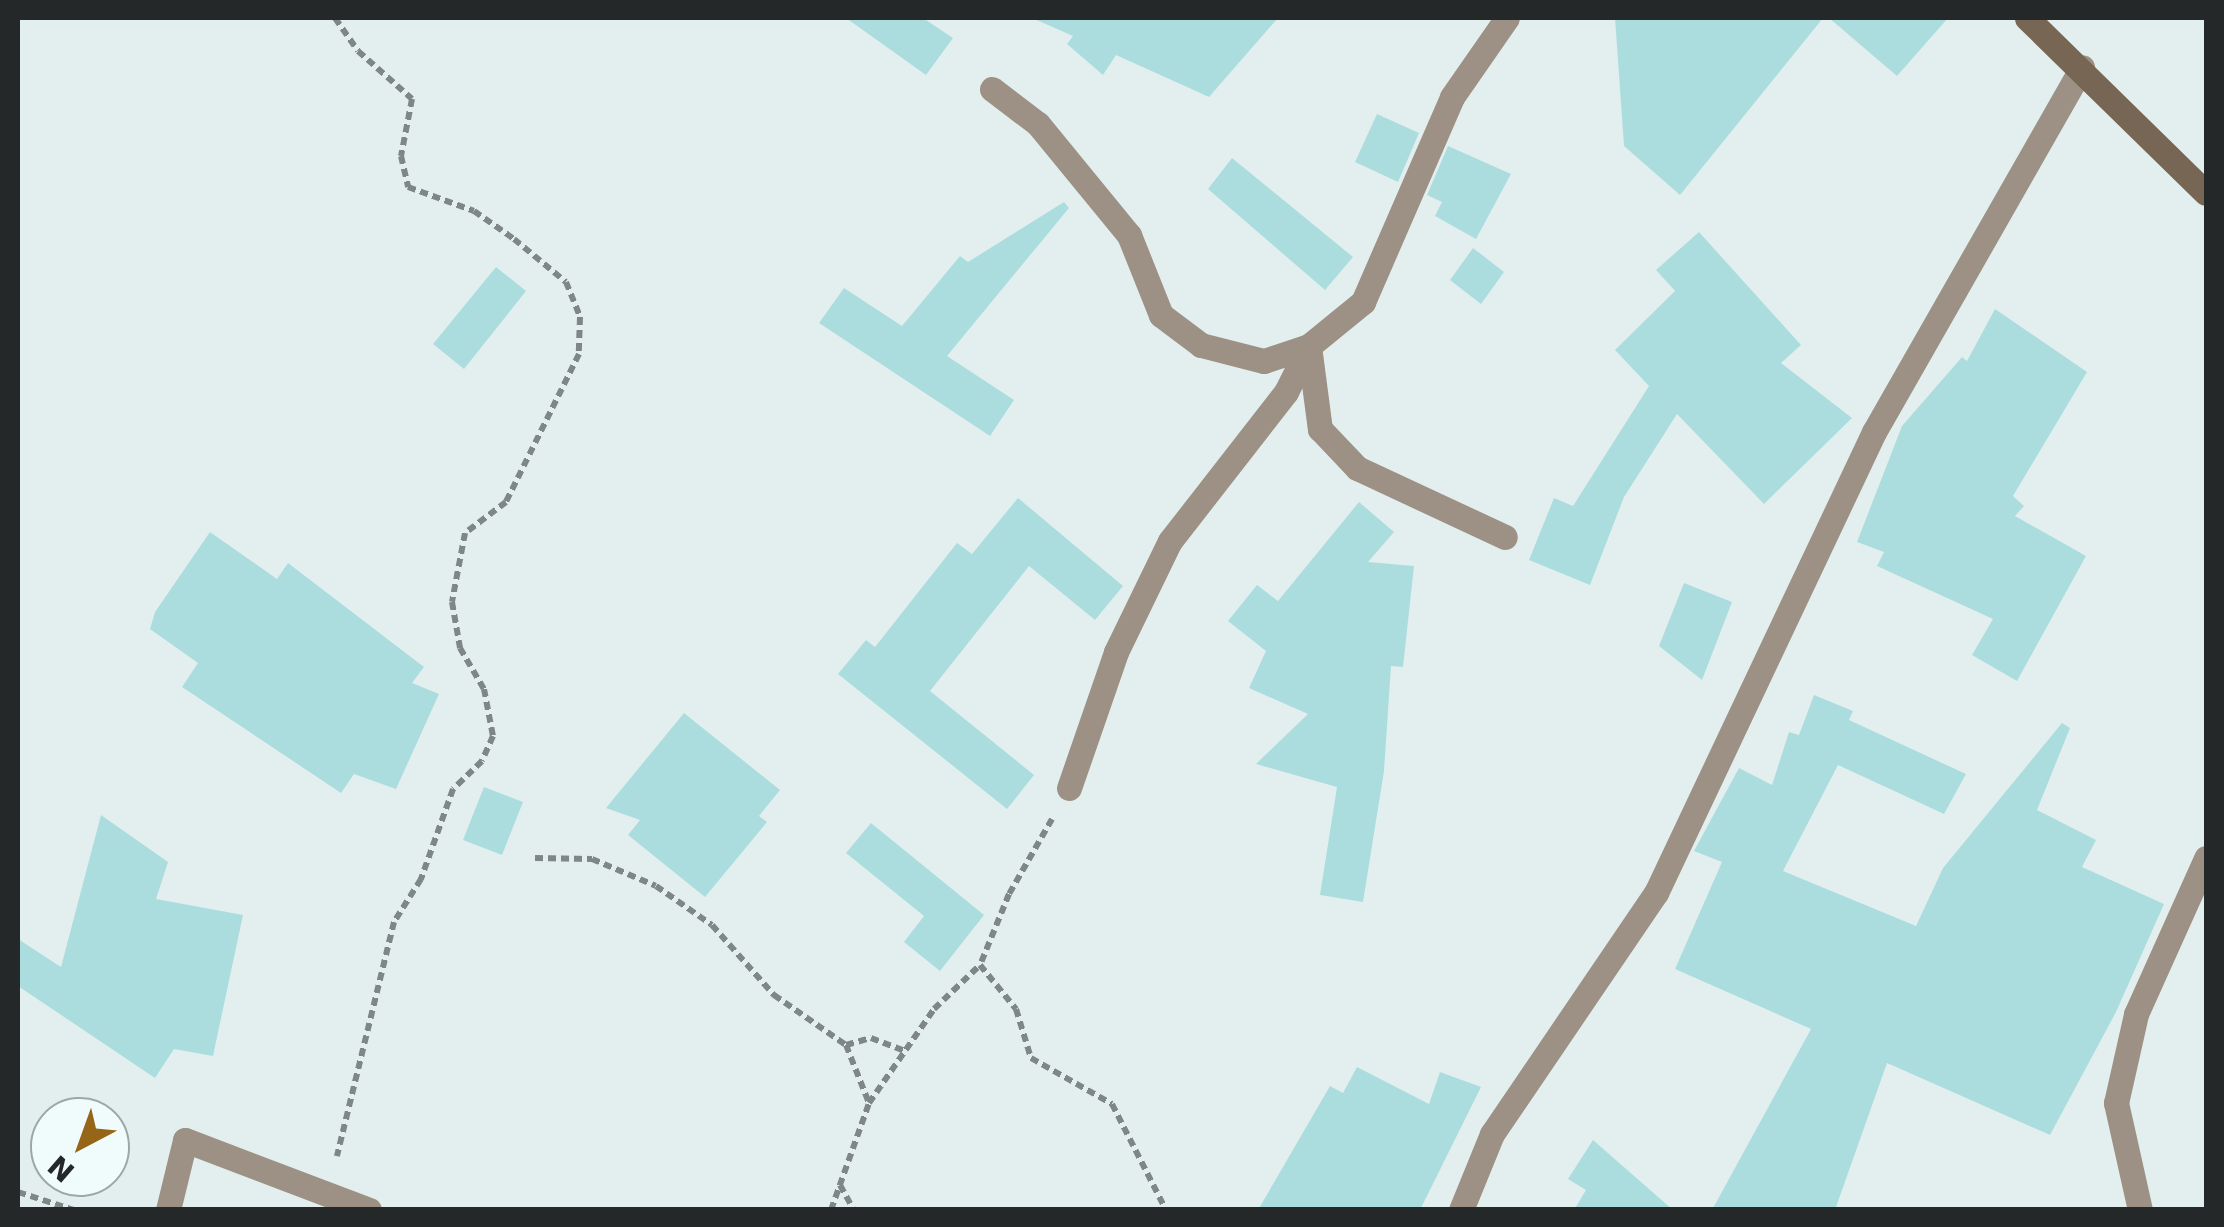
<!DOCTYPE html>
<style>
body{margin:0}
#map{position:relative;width:2224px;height:1227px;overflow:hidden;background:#e3efef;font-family:"DejaVu Sans",sans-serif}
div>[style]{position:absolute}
.building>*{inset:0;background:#acddde}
.path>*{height:6px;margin-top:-3px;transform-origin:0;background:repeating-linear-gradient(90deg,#7e8686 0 8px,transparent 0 13px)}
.street>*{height:25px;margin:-12.5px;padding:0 12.5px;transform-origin:12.5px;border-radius:12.5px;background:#9c9184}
.secondary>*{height:25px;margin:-12.5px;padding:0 12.5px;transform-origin:12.5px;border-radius:12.5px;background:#766653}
span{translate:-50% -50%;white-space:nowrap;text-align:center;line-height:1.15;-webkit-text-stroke:8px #f0fcfc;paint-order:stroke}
.frame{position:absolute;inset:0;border:20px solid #242828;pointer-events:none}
.north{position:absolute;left:30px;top:1097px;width:100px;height:100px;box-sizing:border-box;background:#f0fcfc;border:2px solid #9ea7a7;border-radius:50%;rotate:221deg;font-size:28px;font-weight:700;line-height:40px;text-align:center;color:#242828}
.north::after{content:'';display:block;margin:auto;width:35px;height:45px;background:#976518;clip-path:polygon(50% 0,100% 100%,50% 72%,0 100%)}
</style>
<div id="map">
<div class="building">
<i style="clip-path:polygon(846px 18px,923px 18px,953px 38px,926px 75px)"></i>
<i style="clip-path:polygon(1032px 18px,1278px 18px,1209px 97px,1116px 55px,1103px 75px,1067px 44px,1073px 36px)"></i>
<i style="clip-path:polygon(1615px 18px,1823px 18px,1680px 195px,1624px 146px)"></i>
<i style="clip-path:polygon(1829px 18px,1948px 18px,1897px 76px)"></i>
<i style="clip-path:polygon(1377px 114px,1419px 133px,1398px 182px,1355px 162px)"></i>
<i style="clip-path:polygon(1448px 146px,1511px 174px,1476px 239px,1435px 216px,1442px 202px,1427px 195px)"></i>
<i style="clip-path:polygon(1232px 158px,1353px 257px,1325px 290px,1208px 189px)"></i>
<i style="clip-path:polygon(1064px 202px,1069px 208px,947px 356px,1014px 400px,990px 436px,819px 323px,844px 288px,902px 326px,960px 256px,968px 262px)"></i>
<i style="clip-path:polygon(1699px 232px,1801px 345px,1781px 363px,1852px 418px,1764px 504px,1677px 414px,1624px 497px,1590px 585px,1529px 560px,1554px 498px,1573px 506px,1649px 386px,1615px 350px,1675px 291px,1656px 270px)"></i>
<i style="clip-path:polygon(1473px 248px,1504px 272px,1481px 304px,1450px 280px)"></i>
<i style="clip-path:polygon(496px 267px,526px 291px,464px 369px,433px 344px)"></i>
<i style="clip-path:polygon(1995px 309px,2087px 372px,2013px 496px,2024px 506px,2015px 516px,2086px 556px,2017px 681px,1972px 655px,1993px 619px,1877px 566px,1884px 552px,1857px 542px,1902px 426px,1962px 357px,1967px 361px)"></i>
<i style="clip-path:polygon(1018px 498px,1123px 586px,1095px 620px,1029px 566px,930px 691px,1034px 775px,1007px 809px,838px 674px,866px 640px,875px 647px,957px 543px,972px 554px)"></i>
<i style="clip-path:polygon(1359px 502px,1394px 532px,1368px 562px,1414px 566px,1403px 667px,1391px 666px,1384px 771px,1363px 902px,1320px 895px,1337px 787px,1256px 764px,1308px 714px,1249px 688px,1266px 651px,1228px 621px,1257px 585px,1278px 601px)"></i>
<i style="clip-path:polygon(210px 532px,277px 579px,288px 563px,424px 667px,412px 683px,439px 694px,396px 789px,354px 774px,341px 793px,182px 687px,198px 663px,150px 629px,155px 612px)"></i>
<i style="clip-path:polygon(1684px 583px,1732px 602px,1702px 680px,1659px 646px)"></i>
<i style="clip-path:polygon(1814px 695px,1853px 711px,1849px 720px,1966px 774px,1944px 814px,1838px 765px,1783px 871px,1916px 926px,1943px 868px,2062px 723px,2070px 728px,2037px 810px,2096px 840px,2082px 867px,2164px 904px,2116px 1012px,2050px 1135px,1887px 1063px,1835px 1210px,1712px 1210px,1811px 1029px,1675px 969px,1722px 862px,1694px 851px,1739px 768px,1772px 785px,1789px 732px,1799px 735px)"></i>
<i style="clip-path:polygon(684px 713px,780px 790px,759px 816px,767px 822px,705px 897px,628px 835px,640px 820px,606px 808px)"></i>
<i style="clip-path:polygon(484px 787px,523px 802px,502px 855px,463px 840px)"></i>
<i style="clip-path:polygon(101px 815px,168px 862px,156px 899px,243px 915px,213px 1056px,174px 1049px,155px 1078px,18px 986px,18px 939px,61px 967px)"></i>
<i style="clip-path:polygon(871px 823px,984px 915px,940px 971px,904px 942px,924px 916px,846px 853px)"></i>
<i style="clip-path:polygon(1357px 1067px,1429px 1104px,1440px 1072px,1481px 1087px,1420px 1210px,1258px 1210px,1330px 1086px,1343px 1093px)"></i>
<i style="clip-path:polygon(1593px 1140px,1673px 1210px,1574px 1210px,1586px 1190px,1568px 1179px)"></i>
</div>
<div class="path">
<i style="left:335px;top:18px;width:40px;rotate:55.1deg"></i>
<i style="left:358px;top:51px;width:72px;rotate:41.6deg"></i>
<i style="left:412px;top:99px;width:58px;rotate:100.9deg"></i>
<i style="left:401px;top:156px;width:32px;rotate:77deg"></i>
<i style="left:408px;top:187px;width:70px;rotate:20deg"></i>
<i style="left:474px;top:211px;width:49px;rotate:35deg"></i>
<i style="left:514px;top:239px;width:67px;rotate:39.6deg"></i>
<i style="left:566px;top:282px;width:38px;rotate:68deg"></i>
<i style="left:580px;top:317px;width:37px;rotate:92deg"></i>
<i style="left:579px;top:354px;width:165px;rotate:116.3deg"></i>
<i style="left:506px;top:502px;width:51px;rotate:142.9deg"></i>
<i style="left:465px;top:533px;width:70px;rotate:100.7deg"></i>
<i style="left:452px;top:602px;width:47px;rotate:80.1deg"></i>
<i style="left:460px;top:648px;width:48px;rotate:59.7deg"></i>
<i style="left:484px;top:689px;width:48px;rotate:79.2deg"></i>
<i style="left:493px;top:736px;width:27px;rotate:114deg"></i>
<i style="left:482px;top:761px;width:40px;rotate:136deg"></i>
<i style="left:453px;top:789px;width:96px;rotate:109.6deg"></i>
<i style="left:421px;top:879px;width:51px;rotate:122.1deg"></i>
<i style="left:394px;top:922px;width:241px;rotate:103.7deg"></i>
<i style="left:1052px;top:819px;width:86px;rotate:119.8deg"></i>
<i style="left:1009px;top:894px;width:77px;rotate:112.2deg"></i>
<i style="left:980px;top:965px;width:57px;rotate:50.7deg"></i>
<i style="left:1016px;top:1009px;width:51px;rotate:73deg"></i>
<i style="left:1031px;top:1058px;width:93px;rotate:29.6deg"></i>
<i style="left:1112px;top:1104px;width:119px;rotate:63deg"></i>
<i style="left:535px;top:858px;width:57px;rotate:1deg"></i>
<i style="left:592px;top:859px;width:69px;rotate:22.9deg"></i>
<i style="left:656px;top:886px;width:68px;rotate:34.9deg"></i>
<i style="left:712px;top:925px;width:94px;rotate:48.5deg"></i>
<i style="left:774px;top:995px;width:88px;rotate:34.8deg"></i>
<i style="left:846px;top:1045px;width:62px;rotate:68.4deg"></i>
<i style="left:846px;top:1045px;width:26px;rotate:-16deg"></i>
<i style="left:871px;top:1038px;width:36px;rotate:21deg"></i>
<i style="left:840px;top:1185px;width:29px;rotate:61deg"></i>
<i style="left:18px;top:1192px;width:59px;rotate:17.8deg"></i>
<i style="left:831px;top:1210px;width:114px;rotate:-70.4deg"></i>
<i style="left:869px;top:1103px;width:114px;rotate:-55.3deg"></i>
<i style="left:934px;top:1009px;width:64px;rotate:-43.7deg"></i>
</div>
<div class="street">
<i style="left:992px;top:89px;width:58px;rotate:37.3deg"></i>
<i style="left:1038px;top:124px;width:144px;rotate:50.7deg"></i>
<i style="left:1129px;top:235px;width:86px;rotate:68.2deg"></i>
<i style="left:1161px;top:315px;width:50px;rotate:36.9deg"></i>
<i style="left:1201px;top:345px;width:65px;rotate:14.3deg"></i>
<i style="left:1264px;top:361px;width:47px;rotate:-18.4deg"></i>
<i style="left:1309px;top:346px;width:70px;rotate:-39.2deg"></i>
<i style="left:1363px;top:302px;width:223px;rotate:-66.5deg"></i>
<i style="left:1452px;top:97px;width:96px;rotate:-55.2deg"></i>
<i style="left:1069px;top:788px;width:144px;rotate:-70.9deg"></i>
<i style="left:1116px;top:652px;width:123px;rotate:-64.1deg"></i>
<i style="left:1170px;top:541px;width:189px;rotate:-52.1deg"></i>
<i style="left:1286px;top:392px;width:51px;rotate:-63.4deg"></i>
<i style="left:1309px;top:346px;width:84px;rotate:82.5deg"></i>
<i style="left:1320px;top:429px;width:54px;rotate:46.5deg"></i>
<i style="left:1357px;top:468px;width:163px;rotate:25deg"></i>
<i style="left:168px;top:1210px;width:72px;rotate:-76.3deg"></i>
<i style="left:185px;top:1140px;width:197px;rotate:20.8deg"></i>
<i style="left:1461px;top:1210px;width:82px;rotate:-67.8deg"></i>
<i style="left:1492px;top:1134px;width:292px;rotate:-55.8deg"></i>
<i style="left:1656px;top:893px;width:510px;rotate:-64.69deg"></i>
<i style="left:1874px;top:432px;width:420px;rotate:-60.3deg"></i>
<i style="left:2140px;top:1210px;width:110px;rotate:-102.6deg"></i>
<i style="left:2116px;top:1103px;width:91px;rotate:-77.3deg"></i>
<i style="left:2136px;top:1014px;width:171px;rotate:-65.8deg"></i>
</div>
<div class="secondary">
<i style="left:2027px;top:18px;width:250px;rotate:44.4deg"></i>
</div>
<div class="frame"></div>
<div class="north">N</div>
</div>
